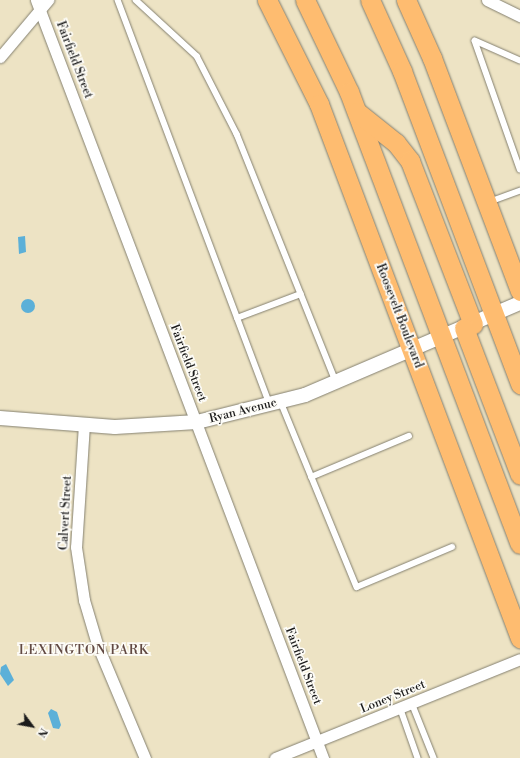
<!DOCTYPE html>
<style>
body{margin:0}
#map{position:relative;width:520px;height:758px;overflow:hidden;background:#ede3c4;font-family:"Libre Bodoni",serif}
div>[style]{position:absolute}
.water>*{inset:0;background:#5cb0d8}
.round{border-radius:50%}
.roads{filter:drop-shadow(0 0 1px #848070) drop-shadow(0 0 1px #848070)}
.service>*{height:5.5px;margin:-2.75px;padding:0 2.75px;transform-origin:2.75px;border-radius:2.75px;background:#fff}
.minor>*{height:11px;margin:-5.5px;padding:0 5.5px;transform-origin:5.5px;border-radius:5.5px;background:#fff}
.tertiary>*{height:14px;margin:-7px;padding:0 7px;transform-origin:7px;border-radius:7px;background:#fff}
.trunk>*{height:19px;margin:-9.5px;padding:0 9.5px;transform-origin:9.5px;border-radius:9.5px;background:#febc70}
span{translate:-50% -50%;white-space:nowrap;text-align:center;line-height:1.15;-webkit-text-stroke:3.5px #fdfcf7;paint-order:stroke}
.street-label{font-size:12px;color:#1c1c1c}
.neighbourhood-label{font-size:13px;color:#614942;letter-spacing:1px}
.north{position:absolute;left:12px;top:706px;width:40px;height:40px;-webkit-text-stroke:3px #fdfcf7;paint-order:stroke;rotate:122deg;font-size:11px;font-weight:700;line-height:16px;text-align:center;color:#1c1c1c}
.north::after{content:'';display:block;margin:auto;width:14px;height:18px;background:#1c1c1c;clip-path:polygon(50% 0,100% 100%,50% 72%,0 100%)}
</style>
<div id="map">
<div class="water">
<i style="clip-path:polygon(25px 236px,26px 252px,19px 254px,18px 237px)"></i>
<i class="round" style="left:21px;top:299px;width:14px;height:14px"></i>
<i style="clip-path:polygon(6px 664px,14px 680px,8px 686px,0 674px,1px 667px)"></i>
<i style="clip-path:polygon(51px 709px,57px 712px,61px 725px,59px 729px,53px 728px,48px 713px)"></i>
</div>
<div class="roads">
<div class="service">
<i style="left:118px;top:0;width:432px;rotate:69.4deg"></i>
<i style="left:136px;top:0;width:83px;rotate:42.6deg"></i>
<i style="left:197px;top:56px;width:88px;rotate:62.9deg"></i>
<i style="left:237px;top:134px;width:267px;rotate:68.2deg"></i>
<i style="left:520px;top:61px;width:49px;rotate:-156deg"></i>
<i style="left:475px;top:41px;width:136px;rotate:70.6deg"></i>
<i style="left:489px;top:202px;width:33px;rotate:-20deg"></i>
<i style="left:237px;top:318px;width:68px;rotate:-20.6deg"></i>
<i style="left:281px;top:402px;width:200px;rotate:67.7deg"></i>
<i style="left:357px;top:587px;width:103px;rotate:-22.8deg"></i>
<i style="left:311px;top:477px;width:106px;rotate:-22.7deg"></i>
<i style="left:412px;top:703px;width:59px;rotate:68.2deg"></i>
<i style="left:400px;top:707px;width:54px;rotate:70.6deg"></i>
</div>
<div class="minor">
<i style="left:36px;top:0;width:811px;rotate:69.26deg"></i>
<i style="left:487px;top:0;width:37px;rotate:26deg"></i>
<i style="left:0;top:57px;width:75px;rotate:-49.9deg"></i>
<i style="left:84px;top:424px;width:123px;rotate:93.7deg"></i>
<i style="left:76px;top:547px;width:54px;rotate:81.4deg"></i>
<i style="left:84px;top:600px;width:46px;rotate:73.5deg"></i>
<i style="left:97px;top:644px;width:124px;rotate:67.2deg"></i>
<i style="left:275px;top:758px;width:264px;rotate:-22deg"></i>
</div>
<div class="tertiary">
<i style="left:0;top:418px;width:115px;rotate:4.5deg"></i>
<i style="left:115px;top:427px;width:82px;rotate:-3.5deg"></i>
<i style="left:197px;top:422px;width:111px;rotate:-14deg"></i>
<i style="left:305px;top:395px;width:234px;rotate:-23.2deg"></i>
</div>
<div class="trunk">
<i style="left:267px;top:0;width:116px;rotate:63.4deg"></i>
<i style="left:319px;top:104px;width:571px;rotate:69.37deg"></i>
<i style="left:305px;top:0;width:102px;rotate:64.4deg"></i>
<i style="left:349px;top:92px;width:483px;rotate:69.3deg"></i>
<i style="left:370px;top:0;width:78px;rotate:65.7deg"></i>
<i style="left:402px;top:71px;width:335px;rotate:69.3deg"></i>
<i style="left:406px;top:0;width:64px;rotate:65.9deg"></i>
<i style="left:432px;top:58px;width:249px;rotate:69.3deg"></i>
<i style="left:357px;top:112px;width:50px;rotate:38.5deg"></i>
<i style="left:396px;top:143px;width:23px;rotate:52deg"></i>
<i style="left:410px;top:161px;width:175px;rotate:68.9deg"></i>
<i style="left:464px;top:328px;width:157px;rotate:69.1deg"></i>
</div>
</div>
<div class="street-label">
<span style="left:74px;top:60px;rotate:69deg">Fairfield Street</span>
<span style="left:399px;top:316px;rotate:69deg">Roosevelt Boulevard</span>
<span style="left:188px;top:363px;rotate:69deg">Fairfield Street</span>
<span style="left:243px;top:411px;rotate:-14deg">Ryan Avenue</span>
<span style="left:66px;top:513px;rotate:-87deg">Calvert Street</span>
<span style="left:303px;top:666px;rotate:69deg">Fairfield Street</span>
<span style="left:393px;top:697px;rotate:-22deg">Loney Street</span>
</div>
<div class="neighbourhood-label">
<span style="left:84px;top:650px">LEXINGTON PARK</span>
</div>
<div class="north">N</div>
</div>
